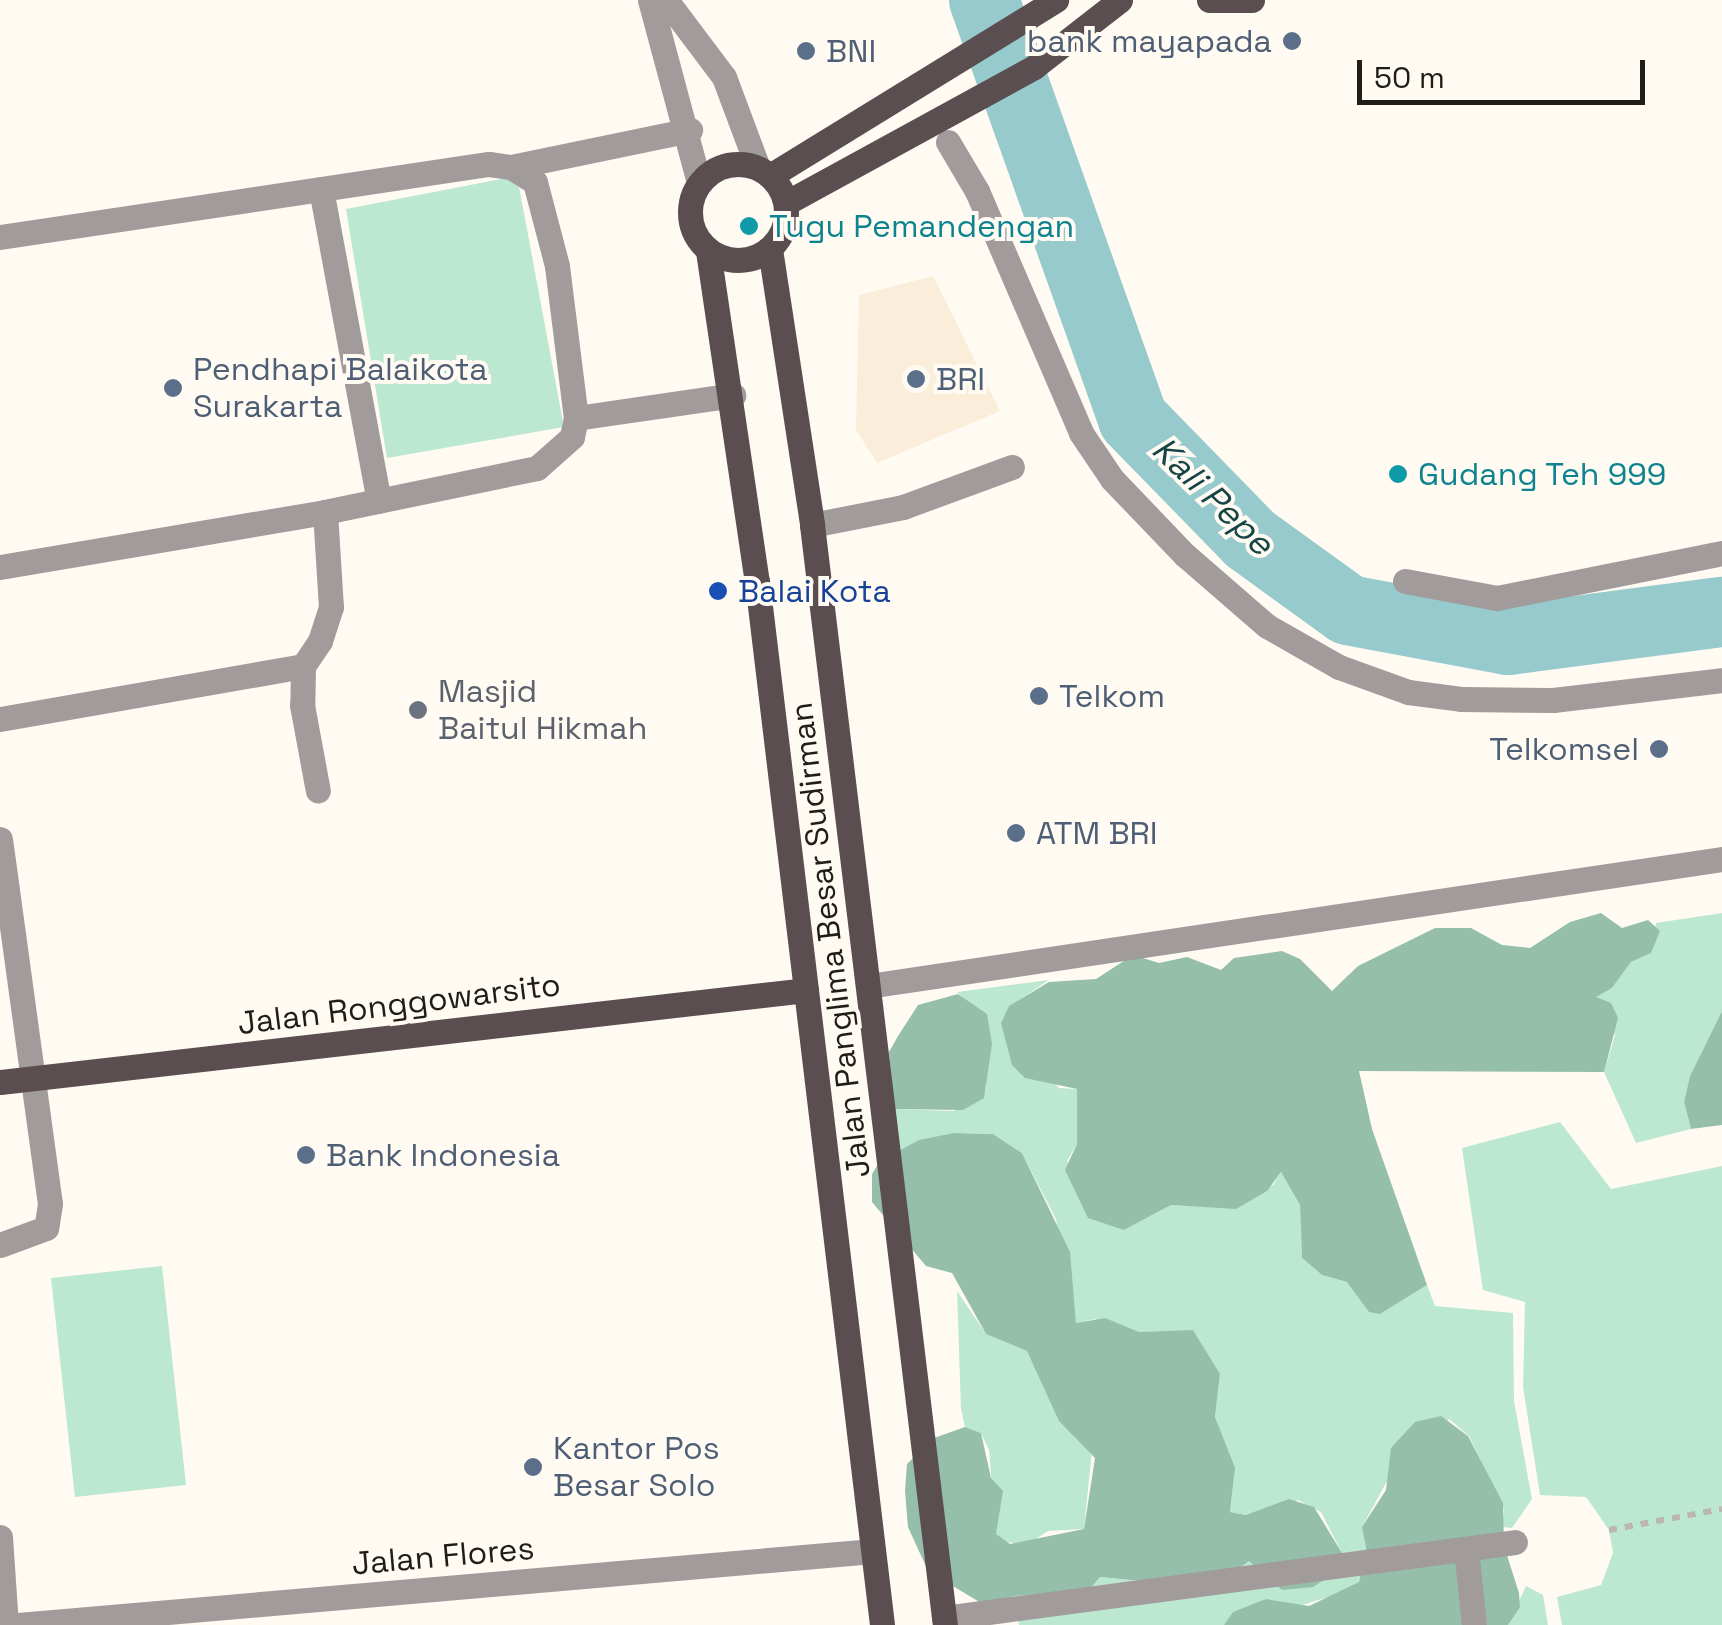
<!DOCTYPE html>
<style>
body{margin:0}
#map{position:relative;width:1722px;height:1625px;overflow:hidden;background:#fffaf2;font-family:"Space Grotesk",sans-serif}
div>[style]{position:absolute}
.built>*{inset:0;background:#faedda}
.green>*{inset:0;background:#bce8d2}
.forest>*{inset:0;background:#95bfab}
.river>*{height:70px;margin:-35px;padding:0 35px;transform-origin:35px;border-radius:35px;background:#96cacd}
.path>*{height:6px;margin-top:-3px;transform-origin:0;background:repeating-linear-gradient(90deg,#bbb7b0 0 8px,transparent 0 16px)}
.minor>*{height:25px;margin:-12.5px;padding:0 12.5px;transform-origin:12.5px;border-radius:12.5px;background:#a29b9c}
.major>*{height:25px;margin:-12.5px;padding:0 12.5px;transform-origin:12.5px;border-radius:12.5px;background:#5a4e50}
.major>.ring{margin:-12.5px;padding:0;box-sizing:content-box;background:none;border:25px solid #5a4e50;border-radius:50%}
.dots>*{width:28px;height:28px;translate:-50% -50%;box-sizing:border-box;border:5px solid #fffaf2;border-radius:50%}
span{translate:-50% -50%;white-space:nowrap;text-align:center;line-height:1.15;-webkit-text-stroke:8px #fffaf2;paint-order:stroke}
.service-label{font-size:32px;color:#4e5e75}
.right{translate:-100% -50%;text-align:right}
.left{translate:0 -50%;text-align:left}
.culture-label{font-size:32px;color:#0d838f}
.transit-label{font-size:32px;color:#164399}
.worship-label{font-size:32px;color:#5b616d}
.street-label{font-size:32px;color:#201d19}
.water-label{font-size:35px;color:#154547;font-style:italic}
.scale{position:absolute;left:1357px;top:60px;width:288px;height:45px;box-sizing:border-box;border:5px solid #201d19;border-top:0;padding-left:12px;font-size:30px;line-height:35px;white-space:nowrap;color:#201d19;-webkit-text-stroke:8px #fffaf2;paint-order:stroke}
</style>
<div id="map">
<div class="built">
<i style="clip-path:polygon(933px 276px,1000px 411px,877px 463px,856px 430px,859px 295px)"></i>
</div>
<div class="green">
<i style="clip-path:polygon(517px 176px,564px 427px,387px 458px,346px 209px)"></i>
<i style="clip-path:polygon(1722px 913px,1722px 1011px,1690px 1076px,1684px 1102px,1691px 1129px,1636px 1143px,1604px 1072px,1615px 1035px,1594px 997px,1612px 988px,1631px 962px,1651px 953px,1656px 923px)"></i>
<i style="clip-path:polygon(1049px 980px,1010px 1006px,1001px 1023px,1059px 1088px,1077px 1089px,1077px 1144px,1067px 1161px,1124px 1230px,1171px 1205px,1228px 1208px,1273px 1185px,1281px 1172px,1300px 1205px,1302px 1258px,1322px 1275px,1347px 1282px,1380px 1314px,1427px 1285px,1435px 1306px,1513px 1313px,1514px 1401px,1532px 1499px,1512px 1528px,1502px 1527px,1504px 1510px,1491px 1481px,1469px 1436px,1449px 1419px,1387px 1481px,1362px 1527px,1366px 1548px,1359px 1582px,1345px 1592px,1292px 1608px,1265px 1599px,1224px 1625px,1019px 1625px,1014px 1596px,1100px 1577px,1141px 1581px,1235px 1571px,1248px 1560px,1312px 1587px,1336px 1571px,1342px 1553px,1321px 1512px,1298px 1500px,1246px 1515px,1230px 1512px,1234px 1477px,1215px 1417px,1220px 1374px,1193px 1331px,1138px 1332px,1095px 1319px,1076px 1323px,1056px 1219px,1022px 1153px,993px 1134px,963px 1133px,893px 1152px,894px 1109px,954px 1111px,986px 1089px,974px 1007px,957px 992px)"></i>
<i style="clip-path:polygon(1560px 1122px,1611px 1189px,1722px 1166px,1722px 1625px,1562px 1625px,1557px 1597px,1601px 1585px,1613px 1553px,1609px 1530px,1586px 1497px,1540px 1495px,1523px 1387px,1525px 1302px,1483px 1290px,1462px 1148px)"></i>
<i style="clip-path:polygon(162px 1266px,186px 1485px,75px 1497px,51px 1278px)"></i>
<i style="clip-path:polygon(957px 1291px,986px 1334px,1027px 1351px,1075px 1438px,1092px 1450px,1084px 1529px,1048px 1531px,1028px 1544px,1001px 1542px,996px 1534px,989px 1450px,981px 1433px,965px 1427px,961px 1409px)"></i>
<i style="clip-path:polygon(1526px 1586px,1543px 1595px,1548px 1625px,1508px 1625px)"></i>
</div>
<div class="forest">
<i style="clip-path:polygon(1601px 913px,1622px 928px,1648px 920px,1660px 931px,1651px 953px,1631px 962px,1612px 988px,1596px 997px,1611px 1003px,1618px 1018px,1604px 1072px,1359px 1071px,1372px 1129px,1427px 1285px,1380px 1314px,1369px 1312px,1347px 1282px,1322px 1275px,1302px 1258px,1300px 1205px,1281px 1172px,1267px 1191px,1236px 1209px,1171px 1205px,1124px 1230px,1088px 1218px,1065px 1170px,1077px 1144px,1077px 1089px,1025px 1078px,1012px 1065px,1001px 1023px,1009px 1006px,1049px 982px,1096px 979px,1133px 955px,1159px 963px,1187px 957px,1221px 970px,1234px 958px,1282px 951px,1300px 959px,1332px 991px,1358px 966px,1435px 928px,1471px 928px,1502px 945px,1530px 948px,1570px 922px)"></i>
<i style="clip-path:polygon(958px 994px,987px 1014px,992px 1044px,984px 1098px,963px 1110px,894px 1109px,889px 1052px,898px 1036px,918px 1005px)"></i>
<i style="clip-path:polygon(1722px 1011px,1722px 1125px,1691px 1129px,1684px 1102px,1690px 1076px)"></i>
<i style="clip-path:polygon(954px 1133px,993px 1134px,1022px 1153px,1070px 1252px,1076px 1323px,1105px 1318px,1139px 1332px,1193px 1330px,1220px 1374px,1215px 1417px,1235px 1468px,1230px 1512px,1246px 1515px,1289px 1499px,1314px 1507px,1342px 1553px,1337px 1571px,1313px 1587px,1282px 1590px,1249px 1561px,1235px 1571px,1141px 1581px,1100px 1577px,1088px 1591px,1014px 1596px,986px 1606px,928px 1571px,908px 1527px,905px 1491px,907px 1464px,934px 1438px,965px 1427px,981px 1433px,991px 1478px,1003px 1491px,996px 1534px,1010px 1544px,1084px 1529px,1095px 1458px,1059px 1421px,1027px 1351px,986px 1334px,952px 1273px,926px 1266px,872px 1202px,872px 1174px,880px 1161px,919px 1140px)"></i>
<i style="clip-path:polygon(1441px 1416px,1468px 1436px,1503px 1503px,1504px 1546px,1519px 1593px,1520px 1607px,1508px 1625px,1224px 1625px,1233px 1612px,1266px 1599px,1309px 1606px,1359px 1582px,1366px 1548px,1362px 1527px,1386px 1490px,1391px 1448px,1415px 1422px)"></i>
</div>
<div class="river">
<i style="left:984px;top:0;width:445px;rotate:70.4deg"></i>
<i style="left:1133px;top:419px;width:168px;rotate:45.7deg"></i>
<i style="left:1250px;top:539px;width:121px;rotate:35.9deg"></i>
<i style="left:1348px;top:610px;width:163px;rotate:10.6deg"></i>
<i style="left:1508px;top:640px;width:216px;rotate:-7.5deg"></i>
</div>
<div class="path">
<i style="left:1609px;top:1530px;width:115px;rotate:-10.5deg"></i>
</div>
<div class="minor">
<i style="left:650px;top:0;width:189px;rotate:75deg"></i>
<i style="left:666px;top:0;width:96px;rotate:53deg"></i>
<i style="left:724px;top:77px;width:97px;rotate:69.5deg"></i>
<i style="left:948px;top:142px;width:57px;rotate:59.4deg"></i>
<i style="left:977px;top:191px;width:263px;rotate:66.7deg"></i>
<i style="left:1081px;top:433px;width:55px;rotate:56deg"></i>
<i style="left:1112px;top:479px;width:105px;rotate:46.2deg"></i>
<i style="left:1185px;top:555px;width:108px;rotate:40.9deg"></i>
<i style="left:1267px;top:626px;width:83px;rotate:29.7deg"></i>
<i style="left:1339px;top:667px;width:73px;rotate:19.9deg"></i>
<i style="left:1408px;top:692px;width:53px;rotate:7.5deg"></i>
<i style="left:1461px;top:699px;width:92px;rotate:0.6deg"></i>
<i style="left:1553px;top:700px;width:170px;rotate:-6.7deg"></i>
<i style="left:511px;top:167px;width:183px;rotate:-11.7deg"></i>
<i style="left:321px;top:189px;width:317px;rotate:79.5deg"></i>
<i style="left:0;top:237px;width:494px;rotate:-8.5deg"></i>
<i style="left:489px;top:164px;width:22px;rotate:8deg"></i>
<i style="left:511px;top:167px;width:28px;rotate:32deg"></i>
<i style="left:535px;top:182px;width:87px;rotate:75.3deg"></i>
<i style="left:557px;top:266px;width:153px;rotate:82.9deg"></i>
<i style="left:576px;top:418px;width:19px;rotate:102deg"></i>
<i style="left:572px;top:437px;width:47px;rotate:138.5deg"></i>
<i style="left:537px;top:468px;width:217px;rotate:168.3deg"></i>
<i style="left:325px;top:512px;width:95px;rotate:86.4deg"></i>
<i style="left:331px;top:607px;width:36px;rotate:108deg"></i>
<i style="left:320px;top:641px;width:30px;rotate:124deg"></i>
<i style="left:303px;top:666px;width:39px;rotate:91deg"></i>
<i style="left:302px;top:705px;width:87px;rotate:79.5deg"></i>
<i style="left:576px;top:418px;width:159px;rotate:-8.3deg"></i>
<i style="left:812px;top:525px;width:93px;rotate:-11.2deg"></i>
<i style="left:903px;top:507px;width:116px;rotate:-20.2deg"></i>
<i style="left:0;top:567px;width:330px;rotate:-9.6deg"></i>
<i style="left:1405px;top:581px;width:94px;rotate:10.5deg"></i>
<i style="left:1497px;top:598px;width:229px;rotate:-11.3deg"></i>
<i style="left:0;top:719px;width:308px;rotate:-9.9deg"></i>
<i style="left:0;top:839px;width:368px;rotate:82.2deg"></i>
<i style="left:50px;top:1204px;width:24px;rotate:99deg"></i>
<i style="left:46px;top:1228px;width:49px;rotate:159.7deg"></i>
<i style="left:868px;top:986px;width:863px;rotate:-8.46deg"></i>
<i style="left:0;top:1537px;width:88px;rotate:86.1deg"></i>
<i style="left:1466px;top:1549px;width:76px;rotate:84deg"></i>
<i style="left:944px;top:1618px;width:576px;rotate:-7.58deg"></i>
<i style="left:18px;top:1625px;width:858px;rotate:-4.95deg"></i>
</div>
<div class="major">
<i style="left:1209px;top:0;width:43px"></i>
<i class="ring" style="left:690px;top:164px;width:71px;height:71px"></i>
<i style="left:770px;top:176px;width:336px;rotate:-31.6deg"></i>
<i style="left:786px;top:203px;width:283px;rotate:-28.7deg"></i>
<i style="left:1034px;top:67px;width:109px;rotate:-37.9deg"></i>
<i style="left:770px;top:249px;width:279px;rotate:81.3deg"></i>
<i style="left:812px;top:525px;width:1108px;rotate:83.11deg"></i>
<i style="left:708px;top:251px;width:334px;rotate:81.6deg"></i>
<i style="left:757px;top:581px;width:1051px;rotate:83.17deg"></i>
<i style="left:0;top:1082px;width:811px;rotate:-6.51deg"></i>
</div>
<div class="dots">
<i style="left:1292px;top:41px;background:#5c6f8a"></i>
<i style="left:806px;top:51px;background:#5c6f8a"></i>
<i style="left:749px;top:226px;background:#0f9aa8"></i>
<i style="left:916px;top:379px;background:#5c6f8a"></i>
<i style="left:173px;top:388px;background:#5c6f8a"></i>
<i style="left:1398px;top:474px;background:#0f9aa8"></i>
<i style="left:718px;top:591px;background:#1a4fb4"></i>
<i style="left:1039px;top:696px;background:#5c6f8a"></i>
<i style="left:418px;top:710px;background:#6b7280"></i>
<i style="left:1659px;top:749px;background:#5c6f8a"></i>
<i style="left:1016px;top:833px;background:#5c6f8a"></i>
<i style="left:306px;top:1155px;background:#5c6f8a"></i>
<i style="left:533px;top:1467px;background:#5c6f8a"></i>
</div>
<div class="service-label">
<span class="right" style="left:1272px;top:41px">bank mayapada</span>
<span class="left" style="left:826px;top:51px">BNI</span>
<span class="left" style="left:193px;top:388px">Pendhapi Balaikota<br>Surakarta</span>
<span class="left" style="left:936px;top:379px">BRI</span>
<span class="left" style="left:1059px;top:696px">Telkom</span>
<span class="right" style="left:1639px;top:749px">Telkomsel</span>
<span class="left" style="left:1036px;top:833px">ATM BRI</span>
<span class="left" style="left:326px;top:1155px">Bank Indonesia</span>
<span class="left" style="left:553px;top:1467px">Kantor Pos<br>Besar Solo</span>
</div>
<div class="culture-label">
<span class="left" style="left:769px;top:226px">Tugu Pemandengan</span>
<span class="left" style="left:1418px;top:474px">Gudang Teh 999</span>
</div>
<div class="transit-label">
<span class="left" style="left:738px;top:591px">Balai Kota</span>
</div>
<div class="worship-label">
<span class="left" style="left:438px;top:710px">Masjid<br>Baitul Hikmah</span>
</div>
<div class="street-label">
<span style="left:830px;top:940px;rotate:-97deg">Jalan Panglima Besar Sudirman</span>
<span style="left:399px;top:1004px;rotate:-7deg">Jalan Ronggowarsito</span>
<span style="left:443px;top:1556px;rotate:-5deg">Jalan Flores</span>
</div>
<div class="water-label">
<span style="left:1213px;top:496px;rotate:44deg">Kali Pepe</span>
</div>
<div class="scale">50 m</div>
</div>
